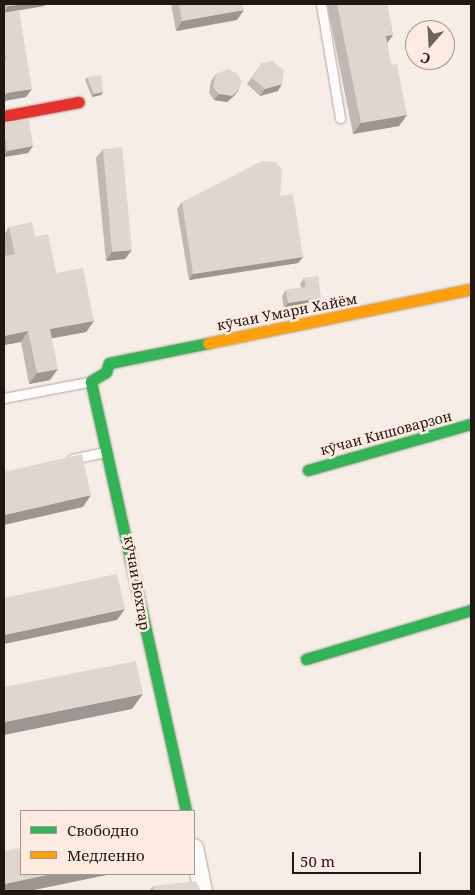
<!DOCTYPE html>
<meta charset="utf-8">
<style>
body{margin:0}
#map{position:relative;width:475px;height:895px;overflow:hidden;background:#f7ede7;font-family:"Noto Serif",serif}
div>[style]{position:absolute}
.roads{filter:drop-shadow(0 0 1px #afa6a0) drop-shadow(0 0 1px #afa6a0)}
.lane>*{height:9px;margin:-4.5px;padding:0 4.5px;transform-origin:4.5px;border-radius:4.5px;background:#fefcfb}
.street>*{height:18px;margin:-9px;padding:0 9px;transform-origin:9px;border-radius:9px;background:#fefcfb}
.fast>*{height:11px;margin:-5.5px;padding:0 5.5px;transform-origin:5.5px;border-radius:5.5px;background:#30b455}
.slow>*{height:11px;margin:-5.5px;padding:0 5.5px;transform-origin:5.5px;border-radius:5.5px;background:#ff9f0a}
.jam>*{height:11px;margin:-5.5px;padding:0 5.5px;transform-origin:5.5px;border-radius:5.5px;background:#e5322d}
.wall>*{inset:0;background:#c0b8b3}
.shaded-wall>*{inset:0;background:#9c9692}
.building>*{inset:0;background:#dfd6d0}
span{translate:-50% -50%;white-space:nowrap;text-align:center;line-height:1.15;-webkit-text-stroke:5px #fdebe1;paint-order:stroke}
.street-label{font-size:14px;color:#221812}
.frame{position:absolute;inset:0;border:5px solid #221812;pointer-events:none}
.legend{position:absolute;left:20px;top:810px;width:175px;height:65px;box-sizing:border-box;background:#fdebe1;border:1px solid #a5978e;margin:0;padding:6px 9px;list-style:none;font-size:15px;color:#221812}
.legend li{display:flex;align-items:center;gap:10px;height:25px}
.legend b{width:25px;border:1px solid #a5978e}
.north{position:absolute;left:405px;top:20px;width:50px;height:50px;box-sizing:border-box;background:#fdebe1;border:1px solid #a5978e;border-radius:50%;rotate:199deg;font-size:14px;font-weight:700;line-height:20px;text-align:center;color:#221812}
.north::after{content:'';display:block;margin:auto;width:18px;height:22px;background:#6d635d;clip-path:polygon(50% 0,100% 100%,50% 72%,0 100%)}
.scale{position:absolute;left:292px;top:852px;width:129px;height:22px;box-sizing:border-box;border:2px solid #221812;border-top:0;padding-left:6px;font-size:15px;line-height:18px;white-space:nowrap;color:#221812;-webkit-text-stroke:4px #fdebe1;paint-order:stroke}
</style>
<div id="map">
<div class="roads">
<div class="lane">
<i style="left:321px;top:4px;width:116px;rotate:80.5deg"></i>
<i style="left:4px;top:398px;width:86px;rotate:-10.8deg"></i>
<i style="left:72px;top:459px;width:34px;rotate:-12deg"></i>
</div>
<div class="street">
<i style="left:194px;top:848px;width:44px;rotate:78.2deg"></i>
</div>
<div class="fast">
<i style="left:308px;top:470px;width:169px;rotate:-15.8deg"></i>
<i style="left:306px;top:659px;width:172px;rotate:-16.5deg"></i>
<i style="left:186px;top:811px;width:440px;rotate:-102.5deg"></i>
<i style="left:91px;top:381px;width:17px;rotate:-31deg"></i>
<i style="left:106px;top:372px;width:9px;rotate:-72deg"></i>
<i style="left:109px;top:363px;width:101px;rotate:-11.4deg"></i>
</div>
<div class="slow">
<i style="left:208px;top:343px;width:268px;rotate:-11.6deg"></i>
</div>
<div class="jam">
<i style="left:4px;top:116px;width:76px;rotate:-10.6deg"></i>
</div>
</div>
<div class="wall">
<i style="clip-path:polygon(4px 4px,46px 4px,44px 6px,19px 10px,26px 97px,4px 101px)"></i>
<i style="clip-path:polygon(171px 4px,242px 4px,237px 20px,176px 31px)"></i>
<i style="clip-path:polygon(327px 4px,387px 4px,393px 35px,387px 43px,391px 65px,407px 115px,399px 126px,353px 134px)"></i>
<i style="clip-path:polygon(262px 63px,278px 91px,260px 96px,247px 84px)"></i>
<i style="clip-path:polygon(216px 74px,234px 96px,227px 102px,214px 100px,209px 93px,211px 81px)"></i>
<i style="clip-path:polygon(87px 77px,103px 92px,101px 95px,92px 97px,85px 80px)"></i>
<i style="clip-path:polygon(4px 122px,33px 146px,28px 153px,4px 157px)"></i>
<i style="clip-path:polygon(103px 149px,125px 259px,106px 261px,96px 158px)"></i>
<i style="clip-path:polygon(280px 196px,303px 257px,298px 263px,189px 280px,177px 209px,182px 202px)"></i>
<i style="clip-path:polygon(9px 227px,35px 237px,56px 273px,94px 321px,86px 332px,52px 338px,50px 380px,29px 384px,21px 342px,4px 345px,4px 256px,5px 256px,4px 249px,4px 235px)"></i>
<i style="clip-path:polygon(304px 278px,321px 298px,317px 304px,284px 309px,282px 296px,286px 290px,301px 288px,300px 284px)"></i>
<i style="clip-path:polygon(153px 886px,201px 891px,149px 891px)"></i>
</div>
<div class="shaded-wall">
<i style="clip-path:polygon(25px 4px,46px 4px,44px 6px,4px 13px,8px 6px)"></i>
<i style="clip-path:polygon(244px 10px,237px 20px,176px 31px,182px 21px)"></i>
<i style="clip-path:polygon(393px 35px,385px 46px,386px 36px)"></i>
<i style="clip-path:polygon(282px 84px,278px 91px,260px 96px,265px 89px)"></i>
<i style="clip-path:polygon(32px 89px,26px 97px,4px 101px,4px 96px,7px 93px)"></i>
<i style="clip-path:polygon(239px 90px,234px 96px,227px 102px,214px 100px,219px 94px)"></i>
<i style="clip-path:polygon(103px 92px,101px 95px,92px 97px,94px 94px)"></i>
<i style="clip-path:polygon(407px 115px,399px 126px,353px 134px,361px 123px)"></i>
<i style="clip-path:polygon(33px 146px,28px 153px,4px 157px,4px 156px,7px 151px)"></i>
<i style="clip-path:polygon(132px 250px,125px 259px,106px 261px,112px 252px)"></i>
<i style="clip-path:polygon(303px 257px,298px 263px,189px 280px,193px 274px)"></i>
<i style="clip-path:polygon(321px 298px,317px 304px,284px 309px,288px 303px)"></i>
<i style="clip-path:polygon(94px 321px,86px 332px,43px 340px,50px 329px)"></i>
<i style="clip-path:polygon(28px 331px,21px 342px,4px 345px,4px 336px)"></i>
<i style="clip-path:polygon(58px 369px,50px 380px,29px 384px,37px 373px)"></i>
<i style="clip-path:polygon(91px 495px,83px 507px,4px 525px,4px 515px)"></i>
<i style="clip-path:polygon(125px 609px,117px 620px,4px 644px,4px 635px)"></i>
<i style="clip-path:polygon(143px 694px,132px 709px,4px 735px,4px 722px)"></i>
<i style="clip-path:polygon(51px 874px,112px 874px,29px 891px,4px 891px,4px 884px)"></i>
</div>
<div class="building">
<i style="clip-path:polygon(8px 4px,25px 4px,8px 6px)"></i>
<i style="clip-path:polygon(179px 4px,242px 4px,244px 10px,182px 21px)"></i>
<i style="clip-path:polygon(337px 4px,387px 4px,393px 35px,386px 36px,391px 65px,397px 64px,407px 115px,361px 123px)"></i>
<i style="clip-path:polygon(19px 10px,32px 89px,7px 93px,4px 96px,4px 59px,6px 59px,4px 46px,4px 13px)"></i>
<i style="clip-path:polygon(272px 61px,284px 70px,282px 84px,265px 89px,252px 78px,262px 63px)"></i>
<i style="clip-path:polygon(228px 69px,236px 73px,242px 81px,239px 90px,232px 96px,219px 94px,213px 87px,216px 74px)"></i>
<i style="clip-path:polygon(101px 75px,103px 92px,94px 94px,87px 77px)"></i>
<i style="clip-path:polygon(29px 120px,33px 146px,7px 151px,4px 131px,4px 122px)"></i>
<i style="clip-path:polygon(122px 147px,132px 250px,112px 252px,103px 149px)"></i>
<i style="clip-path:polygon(262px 161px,276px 162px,282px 170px,280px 196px,293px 194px,303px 257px,193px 274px,182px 202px)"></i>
<i style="clip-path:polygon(32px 222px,35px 237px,48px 234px,56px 273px,83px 268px,94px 321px,50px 329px,58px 369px,37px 373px,28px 331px,4px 336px,4px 256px,15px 254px,9px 227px)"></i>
<i style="clip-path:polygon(318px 276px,321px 298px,288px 303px,286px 290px,306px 287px,304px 278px)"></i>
<i style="clip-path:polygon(82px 454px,91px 495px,4px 515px,4px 472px)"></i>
<i style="clip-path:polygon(117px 574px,125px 609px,4px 635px,4px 598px)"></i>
<i style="clip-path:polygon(136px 661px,143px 694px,4px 722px,4px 687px)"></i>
<i style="clip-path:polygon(21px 848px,21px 874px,51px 874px,4px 884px,4px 851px)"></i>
<i style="clip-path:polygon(196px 881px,201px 891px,154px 891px,153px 886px)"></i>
</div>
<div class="street-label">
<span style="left:287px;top:312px;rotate:-11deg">кӯчаи Умари Хайём</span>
<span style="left:386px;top:433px;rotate:-15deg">кӯчаи Кишоварзон</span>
<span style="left:137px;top:583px;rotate:80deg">кӯчаи Бохтар</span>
</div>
<div class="frame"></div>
<ul class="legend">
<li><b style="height:6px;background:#30b455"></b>Свободно</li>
<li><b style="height:6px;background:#ff9f0a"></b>Медленно</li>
</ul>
<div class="north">С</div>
<div class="scale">50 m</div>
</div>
